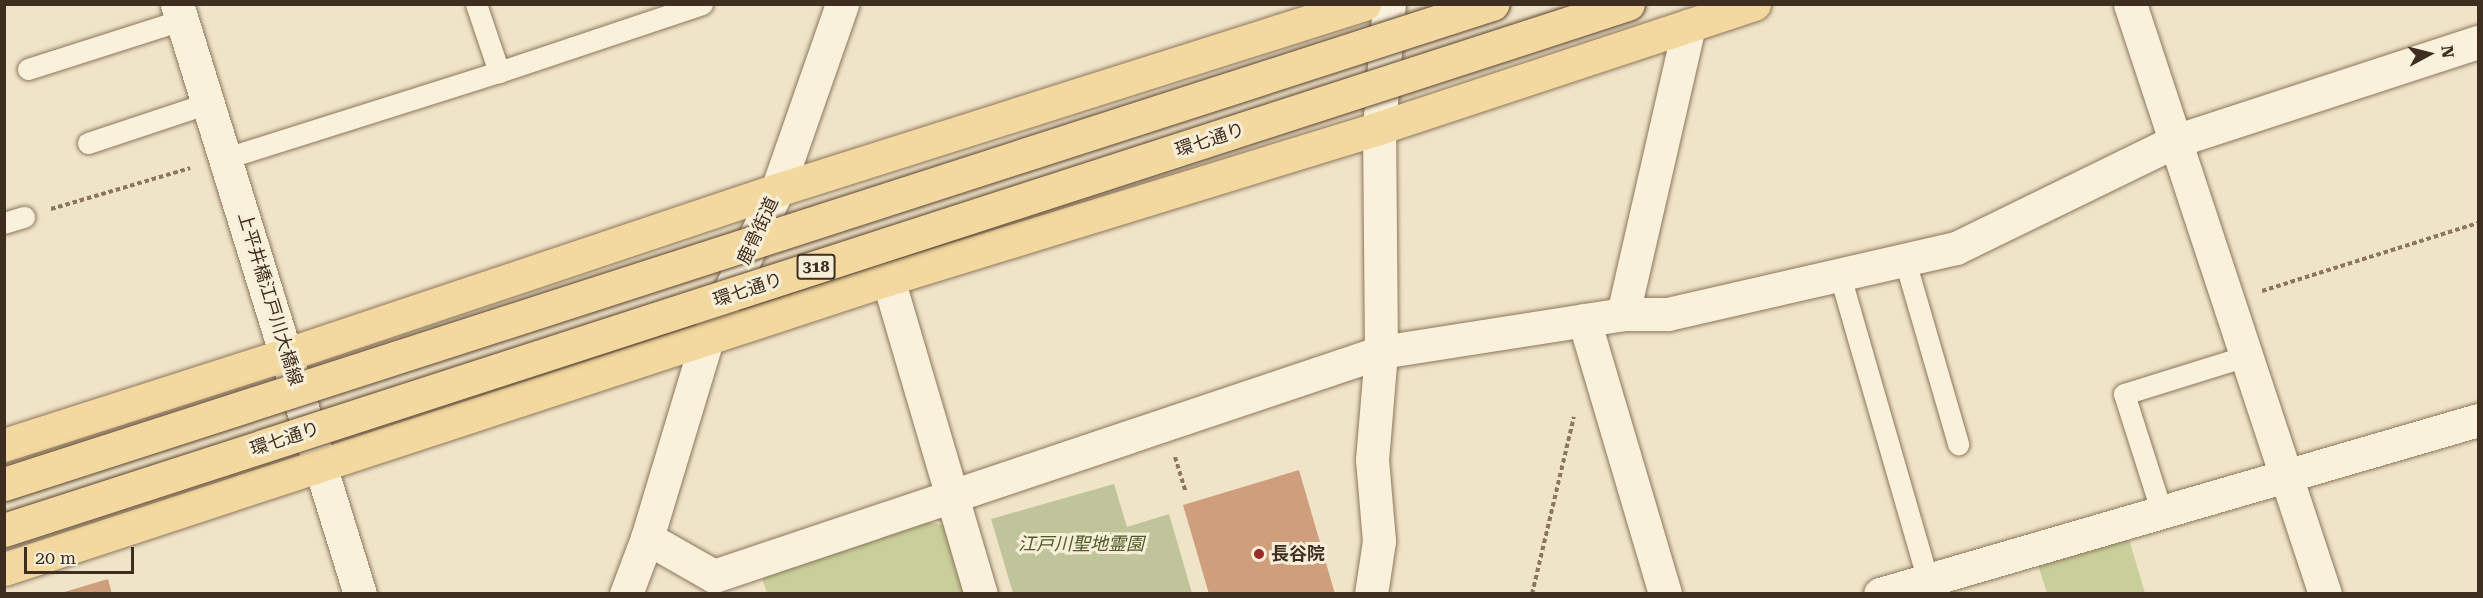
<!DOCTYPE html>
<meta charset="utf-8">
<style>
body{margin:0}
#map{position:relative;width:2483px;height:598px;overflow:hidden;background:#f0e4c8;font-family:"Roboto Serif","Noto Sans JP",serif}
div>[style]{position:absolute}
.green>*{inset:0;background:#c9cf9b}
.cemetery>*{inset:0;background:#bfc49a}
.building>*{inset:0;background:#cf9f7d}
.path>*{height:4px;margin-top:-2px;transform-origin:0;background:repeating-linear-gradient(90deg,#8d765c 0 4.5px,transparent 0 7.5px)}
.roads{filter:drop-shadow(0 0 2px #8d765c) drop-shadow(0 0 2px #8d765c)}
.service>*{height:21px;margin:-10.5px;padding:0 10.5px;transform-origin:10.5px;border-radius:10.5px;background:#faf1dc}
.minor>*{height:33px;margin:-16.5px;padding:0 16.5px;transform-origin:16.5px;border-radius:16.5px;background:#faf1dc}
.tertiary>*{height:33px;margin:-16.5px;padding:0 16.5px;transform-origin:16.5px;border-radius:16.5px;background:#faf1dc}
.primary>*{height:33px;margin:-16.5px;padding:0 16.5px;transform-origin:16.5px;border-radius:16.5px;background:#f3d9a0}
.bridges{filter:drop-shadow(0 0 2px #5b4430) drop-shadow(0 0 2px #5b4430)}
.primary-bridge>*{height:33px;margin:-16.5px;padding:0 16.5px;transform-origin:16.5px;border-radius:16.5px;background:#f3d9a0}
.dots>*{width:16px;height:16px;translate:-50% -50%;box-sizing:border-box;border:3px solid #f7eed8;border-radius:50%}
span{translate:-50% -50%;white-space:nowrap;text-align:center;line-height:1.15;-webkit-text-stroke:6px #f7eed8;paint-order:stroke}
.shield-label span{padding:2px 4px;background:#f7eed8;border:2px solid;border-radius:4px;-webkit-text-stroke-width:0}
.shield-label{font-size:16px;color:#3d2e20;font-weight:700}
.street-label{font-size:18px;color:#3d2e20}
.park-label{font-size:18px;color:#4d5a26;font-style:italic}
.poi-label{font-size:18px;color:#3d2e20;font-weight:700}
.left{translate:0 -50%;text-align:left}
.frame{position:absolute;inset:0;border:6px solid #3d2e20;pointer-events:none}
.north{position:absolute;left:2399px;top:24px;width:60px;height:60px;-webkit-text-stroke:4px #f7eed8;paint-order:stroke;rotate:83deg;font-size:16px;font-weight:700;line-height:24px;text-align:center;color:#3d2e20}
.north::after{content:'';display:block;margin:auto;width:21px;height:27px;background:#3d2e20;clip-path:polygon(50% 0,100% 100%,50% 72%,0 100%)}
.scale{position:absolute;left:24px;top:547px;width:110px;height:27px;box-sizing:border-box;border:3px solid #3d2e20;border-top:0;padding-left:8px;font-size:18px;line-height:21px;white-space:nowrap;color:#3d2e20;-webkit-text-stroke:4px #f7eed8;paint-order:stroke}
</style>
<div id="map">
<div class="green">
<i style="clip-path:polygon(925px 521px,945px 526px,965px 593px,767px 593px,762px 578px)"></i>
<i style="clip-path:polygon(2129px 539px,2145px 593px,2047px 593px,2038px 565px)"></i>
</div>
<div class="cemetery">
<i style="clip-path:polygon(1114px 484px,1127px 527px,1169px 514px,1192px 593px,1013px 593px,991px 519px)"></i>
</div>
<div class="building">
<i style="clip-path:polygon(1299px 470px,1335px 594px,1209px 594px,1183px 505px)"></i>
<i style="clip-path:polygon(108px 579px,112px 594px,61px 594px,61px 593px)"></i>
</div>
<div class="path">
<i style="left:51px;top:209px;width:145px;rotate:-16.4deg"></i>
<i style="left:2262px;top:291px;width:226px;rotate:-17.5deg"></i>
<i style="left:1175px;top:457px;width:37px;rotate:73deg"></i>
<i style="left:1532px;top:594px;width:182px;rotate:-76.7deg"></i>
</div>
<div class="roads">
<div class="service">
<i style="left:476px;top:4px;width:72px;rotate:71.3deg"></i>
<i style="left:28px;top:69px;width:162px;rotate:-17.7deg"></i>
<i style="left:88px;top:143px;width:126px;rotate:-18.4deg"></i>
<i style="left:226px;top:158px;width:286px;rotate:-17.5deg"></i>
<i style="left:499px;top:72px;width:214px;rotate:-18.5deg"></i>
<i style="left:4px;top:223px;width:21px;rotate:-17deg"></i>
<i style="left:1905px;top:261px;width:191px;rotate:73.8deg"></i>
<i style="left:1840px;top:276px;width:316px;rotate:73.9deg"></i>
<i style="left:2162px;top:513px;width:125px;rotate:-107.7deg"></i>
<i style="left:2124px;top:394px;width:128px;rotate:-17.3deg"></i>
</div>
<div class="minor">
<i style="left:2130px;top:4px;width:621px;rotate:71.71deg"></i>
<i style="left:888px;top:279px;width:328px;rotate:73.6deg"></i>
<i style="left:1623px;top:314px;width:296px;rotate:-77.1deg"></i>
<i style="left:1584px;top:320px;width:286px;rotate:73.5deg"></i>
<i style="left:647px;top:538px;width:77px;rotate:29.6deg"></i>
<i style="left:714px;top:576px;width:704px;rotate:-18.56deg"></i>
<i style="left:1381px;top:352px;width:245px;rotate:-8.9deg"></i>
<i style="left:1623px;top:314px;width:45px"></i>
<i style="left:1668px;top:314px;width:295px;rotate:-12.9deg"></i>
<i style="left:1956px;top:248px;width:244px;rotate:-26deg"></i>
<i style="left:2175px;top:141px;width:319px;rotate:-18.1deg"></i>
<i style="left:1371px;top:594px;width:54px;rotate:-81.4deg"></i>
<i style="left:1379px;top:541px;width:81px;rotate:-94.9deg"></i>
<i style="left:1372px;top:460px;width:108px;rotate:-85.2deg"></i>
<i style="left:1381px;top:352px;width:224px;rotate:-90.5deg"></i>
<i style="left:1379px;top:128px;width:124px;rotate:-85.4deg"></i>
<i style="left:1880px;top:594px;width:623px;rotate:-16.22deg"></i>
</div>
<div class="tertiary">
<i style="left:177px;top:4px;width:618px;rotate:72.77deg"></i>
<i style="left:626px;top:594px;width:60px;rotate:-69.4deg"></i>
<i style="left:647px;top:538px;width:208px;rotate:-73.2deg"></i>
<i style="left:707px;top:339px;width:165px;rotate:-64.8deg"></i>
<i style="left:777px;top:190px;width:197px;rotate:-70.7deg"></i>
</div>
<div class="primary">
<i style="left:4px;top:445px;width:298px;rotate:-17.8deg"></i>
<i style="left:288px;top:354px;width:516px;rotate:-18.54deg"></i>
<i style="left:777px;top:190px;width:616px;rotate:-17.58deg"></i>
<i style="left:4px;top:569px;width:930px;rotate:-18.16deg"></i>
<i style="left:888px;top:279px;width:514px;rotate:-17.09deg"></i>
<i style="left:1379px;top:128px;width:395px;rotate:-18.3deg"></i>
</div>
</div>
<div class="bridges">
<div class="primary-bridge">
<i style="left:4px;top:484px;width:1564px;rotate:-17.88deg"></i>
<i style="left:4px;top:530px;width:1707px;rotate:-17.95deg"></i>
</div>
</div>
<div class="dots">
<i style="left:1259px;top:554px;background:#9e2a2b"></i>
</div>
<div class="shield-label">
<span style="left:816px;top:267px">318</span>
</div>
<div class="street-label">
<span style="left:1210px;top:140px;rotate:-18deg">環七通り</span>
<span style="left:758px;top:231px;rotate:-65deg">鹿骨街道</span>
<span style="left:748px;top:290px;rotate:-18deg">環七通り</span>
<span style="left:270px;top:299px;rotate:73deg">上平井橋江戸川大橋線</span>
<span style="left:285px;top:439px;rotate:-18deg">環七通り</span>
</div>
<div class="park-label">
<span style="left:1081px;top:544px">江戸川聖地霊園</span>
</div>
<div class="poi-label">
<span class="left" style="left:1271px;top:554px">長谷院</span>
</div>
<div class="frame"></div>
<div class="north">N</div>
<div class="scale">20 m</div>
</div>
